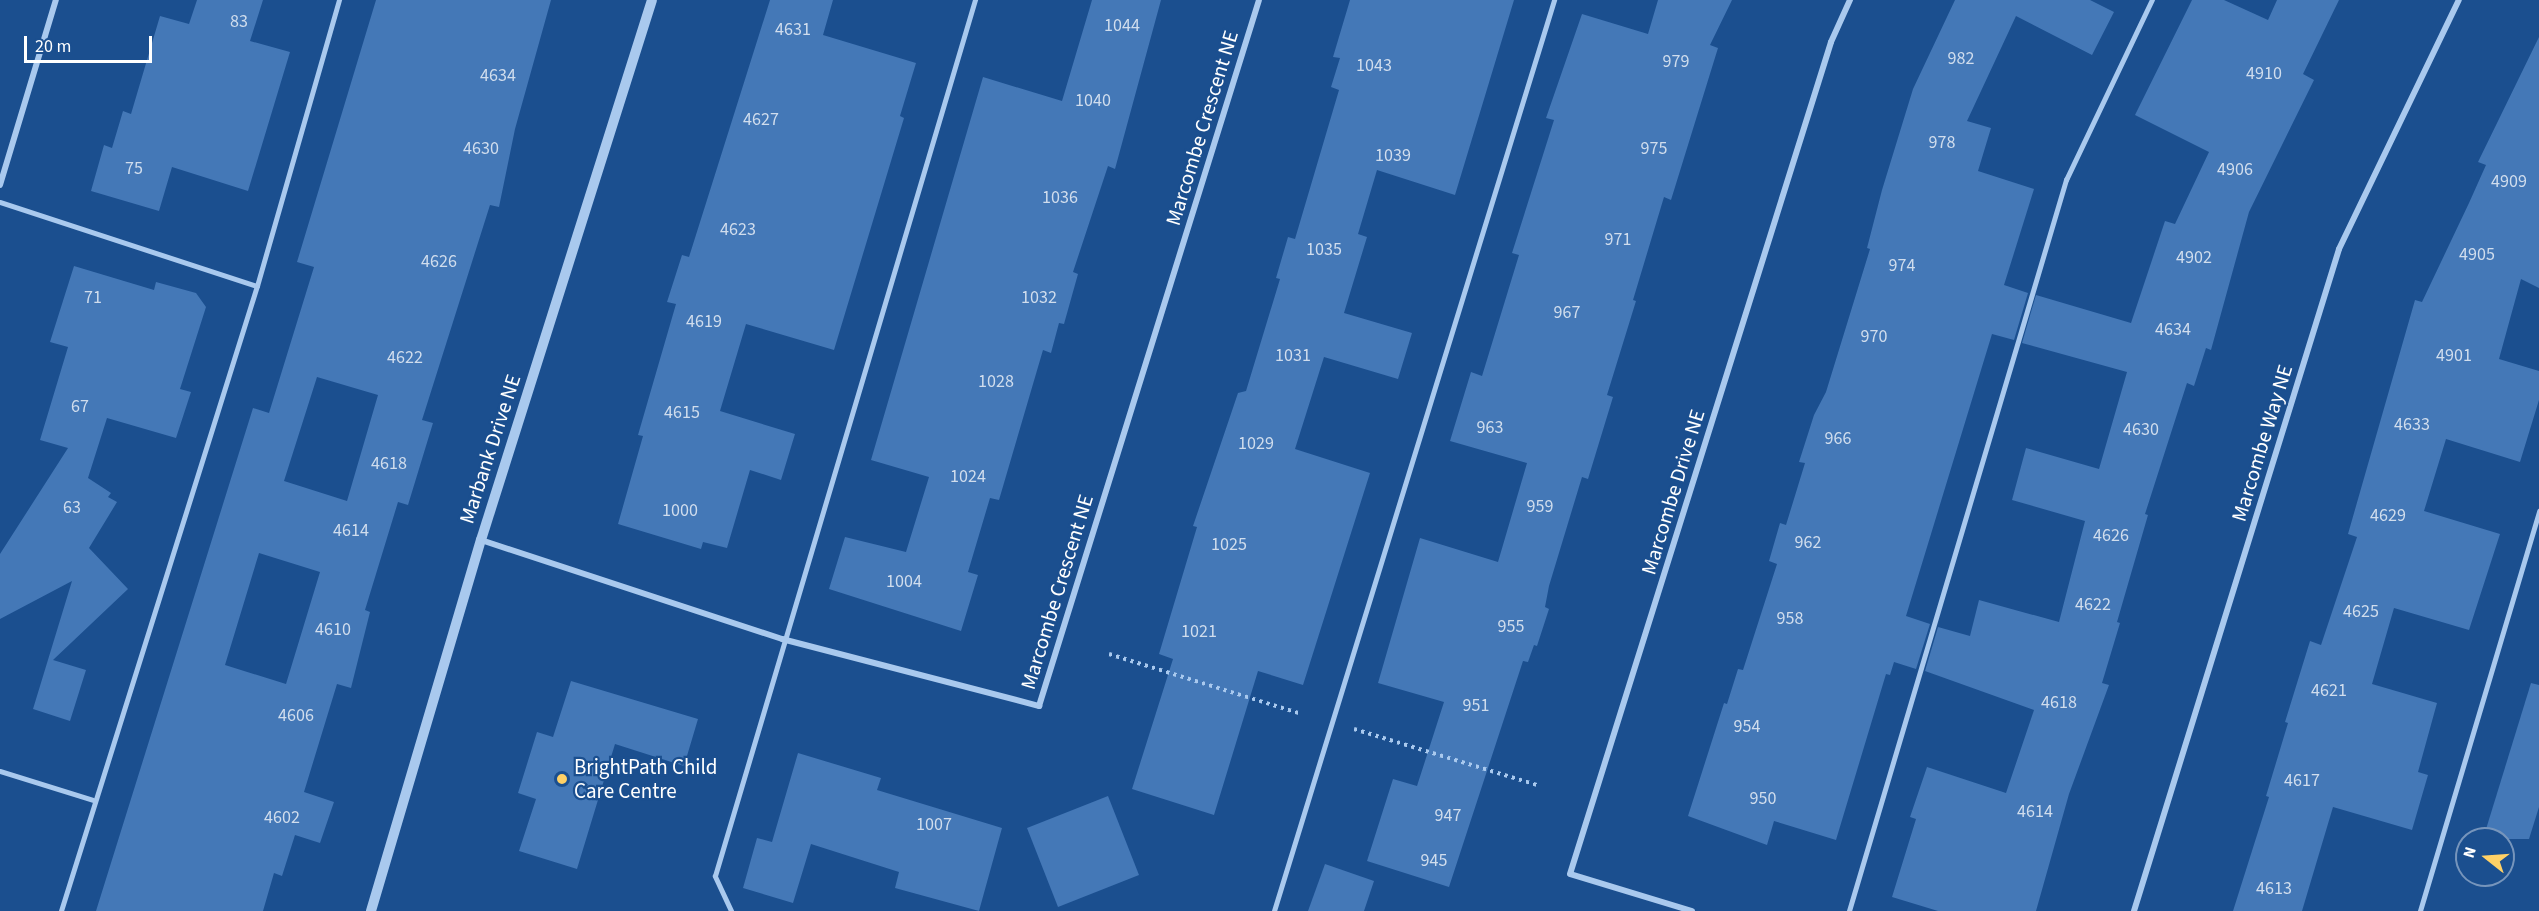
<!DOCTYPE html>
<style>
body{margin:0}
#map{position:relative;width:2539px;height:911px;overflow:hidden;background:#1b4f8f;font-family:"Source Sans 3",sans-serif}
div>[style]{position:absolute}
.building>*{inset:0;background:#4478b7}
.path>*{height:4px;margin-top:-2px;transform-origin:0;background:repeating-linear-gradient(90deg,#a9c9ee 0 3px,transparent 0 7.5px)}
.service>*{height:4.5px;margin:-2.25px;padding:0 2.25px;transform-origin:2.25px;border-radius:2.25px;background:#a9c9ee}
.minor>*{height:6px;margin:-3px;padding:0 3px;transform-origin:3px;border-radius:3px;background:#a9c9ee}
.tertiary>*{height:10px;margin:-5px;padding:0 5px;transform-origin:5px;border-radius:5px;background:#a9c9ee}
.dots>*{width:16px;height:16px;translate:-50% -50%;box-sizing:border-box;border:3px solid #1b4f8f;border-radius:50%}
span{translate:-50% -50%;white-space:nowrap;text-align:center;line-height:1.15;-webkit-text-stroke:4.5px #1b4f8f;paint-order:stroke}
.number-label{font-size:18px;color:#d0dded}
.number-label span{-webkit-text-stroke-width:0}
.street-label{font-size:21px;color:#fff}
.poi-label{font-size:21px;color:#fff}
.left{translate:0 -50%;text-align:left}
.north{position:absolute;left:2455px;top:827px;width:60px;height:60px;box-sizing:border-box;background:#1b4f8f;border:2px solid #7695bc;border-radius:50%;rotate:287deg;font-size:16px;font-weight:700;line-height:24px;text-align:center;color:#fff}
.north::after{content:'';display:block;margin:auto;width:21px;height:27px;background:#ffd166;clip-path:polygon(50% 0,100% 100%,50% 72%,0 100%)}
.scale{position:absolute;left:24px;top:36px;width:128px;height:27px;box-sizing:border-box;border:3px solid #fff;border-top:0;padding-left:8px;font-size:18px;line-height:21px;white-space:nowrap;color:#fff;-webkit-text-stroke:4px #1b4f8f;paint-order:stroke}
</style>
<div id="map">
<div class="building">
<i style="clip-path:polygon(197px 0,263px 0,250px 41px,290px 52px,248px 191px,172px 167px,159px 211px,91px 191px,104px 145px,112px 148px,123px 111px,131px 114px,160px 16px,189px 24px)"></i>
<i style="clip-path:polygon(evenodd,376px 0,551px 0,515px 129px,499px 207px,490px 205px,422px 420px,433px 423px,408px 505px,398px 502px,365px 610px,370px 612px,351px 688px,337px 684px,304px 792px,334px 802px,320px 843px,295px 835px,282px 876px,274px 873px,263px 911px,96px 911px,253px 408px,269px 413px,314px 267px,297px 262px,376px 0,317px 377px,378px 395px,347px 501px,284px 481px,317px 377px,376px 0,259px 553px,320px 572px,286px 684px,225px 665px,259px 553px)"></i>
<i style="clip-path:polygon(770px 0,833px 0,823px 35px,916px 63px,900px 116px,904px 118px,834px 350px,746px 324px,720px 411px,795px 434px,781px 480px,750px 470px,727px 548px,703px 542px,701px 549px,618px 524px,643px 436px,638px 435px,676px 304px,667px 302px,682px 255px,689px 257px)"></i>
<i style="clip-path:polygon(1092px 0,1161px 0,1115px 169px,1108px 166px,1073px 272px,1078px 274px,1064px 324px,1059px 323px,1051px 353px,1043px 350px,999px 500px,990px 498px,968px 572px,978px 575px,961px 631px,829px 589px,845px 537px,906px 552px,929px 477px,871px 460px,983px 77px,1062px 101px)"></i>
<i style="clip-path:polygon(1350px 0,1514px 0,1455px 195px,1377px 170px,1358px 234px,1367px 237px,1344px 313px,1412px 333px,1398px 379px,1324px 357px,1295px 449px,1370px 473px,1303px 685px,1258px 671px,1214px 815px,1132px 789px,1173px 659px,1159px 654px,1197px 527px,1193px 526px,1238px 393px,1246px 391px,1280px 279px,1276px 278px,1288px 237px,1295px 239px,1339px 90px,1331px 87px,1340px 58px,1333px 57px)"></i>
<i style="clip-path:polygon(1658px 0,1732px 0,1710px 45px,1718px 48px,1671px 200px,1664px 197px,1633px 300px,1636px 301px,1607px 395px,1613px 397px,1588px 479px,1582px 477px,1549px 586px,1545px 607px,1549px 609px,1537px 646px,1534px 645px,1528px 662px,1523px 661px,1449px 887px,1367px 861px,1393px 779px,1417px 786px,1444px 702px,1378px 683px,1420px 538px,1498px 562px,1527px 463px,1450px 441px,1471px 372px,1482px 376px,1519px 255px,1512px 253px,1554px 120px,1546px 118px,1582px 14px,1648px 34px)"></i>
<i style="clip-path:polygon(1955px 0,2090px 0,2114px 12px,2092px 55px,2016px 16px,1967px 121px,1991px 128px,1978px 171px,2034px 189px,2004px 285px,2028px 293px,2014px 340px,1992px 334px,1906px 616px,1930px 624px,1916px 669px,1894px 662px,1890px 675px,1886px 674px,1836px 840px,1774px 821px,1767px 845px,1688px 816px,1724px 703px,1727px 704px,1738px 669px,1743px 670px,1777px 564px,1769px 561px,1780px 523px,1786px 525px,1805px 463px,1799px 462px,1814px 415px,1826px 392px,1870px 249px,1867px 248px,1882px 190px,1913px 89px)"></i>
<i style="clip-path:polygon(2192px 0,2224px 0,2268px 20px,2277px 0,2339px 0,2303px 74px,2314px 80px,2249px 212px,2211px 350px,2206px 348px,2194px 386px,2187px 383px,2145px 514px,2148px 515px,2117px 622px,2120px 623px,2102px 683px,2109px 685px,2069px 794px,2036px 911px,1938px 911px,1892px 897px,1916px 819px,1910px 817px,1927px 767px,2006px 793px,2034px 710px,1925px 671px,1938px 627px,1970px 636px,1979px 600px,2059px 622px,2085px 521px,2012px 500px,2026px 448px,2099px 469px,2127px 372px,2022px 343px,2036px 295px,2131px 323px,2165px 221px,2175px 224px,2209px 152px,2135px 115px)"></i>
<i style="clip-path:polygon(2539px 37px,2539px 288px,2521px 279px,2499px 359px,2539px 371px,2539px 400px,2520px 462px,2446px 439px,2424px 511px,2500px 534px,2469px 630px,2394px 608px,2372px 684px,2437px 703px,2418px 772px,2428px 775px,2412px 830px,2333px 807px,2302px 911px,2233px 911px,2269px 797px,2266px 796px,2288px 723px,2285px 722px,2310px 641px,2321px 645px,2357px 537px,2348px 534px,2415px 300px,2422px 302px,2469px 203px,2486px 165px,2478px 162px)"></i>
<i style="clip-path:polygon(74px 266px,154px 290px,156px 282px,196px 293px,206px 307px,180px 389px,191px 392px,176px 438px,107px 418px,88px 478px,111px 493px,108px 497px,117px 502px,89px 548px,128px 589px,53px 660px,86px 670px,70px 721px,33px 709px,72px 581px,0 619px,0 554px,68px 448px,40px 440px,68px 347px,50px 342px)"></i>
<i style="clip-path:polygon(571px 681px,698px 719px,684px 766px,615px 744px,577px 869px,519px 851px,536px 799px,518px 793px,537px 732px,553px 737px)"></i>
<i style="clip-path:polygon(2531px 683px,2539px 685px,2539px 807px,2529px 839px,2483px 839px)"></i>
<i style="clip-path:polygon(798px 753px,881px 778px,877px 790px,1002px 828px,979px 911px,895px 888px,899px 872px,811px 844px,793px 903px,743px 888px,757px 838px,772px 842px)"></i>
<i style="clip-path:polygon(1108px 796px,1139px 875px,1058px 907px,1027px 828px)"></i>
<i style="clip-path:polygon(1325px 864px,1374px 881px,1364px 911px,1308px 911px)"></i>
</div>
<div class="path">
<i style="left:1109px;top:654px;width:199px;rotate:17.3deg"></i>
<i style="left:1354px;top:729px;width:191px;rotate:17deg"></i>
</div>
<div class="service">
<i style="left:0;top:202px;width:270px;rotate:18.1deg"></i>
<i style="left:0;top:771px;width:97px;rotate:17.3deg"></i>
<i style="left:61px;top:911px;width:655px;rotate:-72.59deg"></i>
<i style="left:257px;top:286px;width:298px;rotate:-74deg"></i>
<i style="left:731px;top:911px;width:38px;rotate:-115deg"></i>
<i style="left:715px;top:876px;width:914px;rotate:-73.47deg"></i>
<i style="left:1274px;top:911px;width:953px;rotate:-72.91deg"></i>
<i style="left:1849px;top:911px;width:763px;rotate:-73.47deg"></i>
<i style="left:2066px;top:180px;width:199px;rotate:-64.5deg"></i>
<i style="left:2420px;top:911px;width:417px;rotate:-73.4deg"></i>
</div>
<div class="minor">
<i style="left:0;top:185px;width:193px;rotate:-73.2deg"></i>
<i style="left:481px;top:540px;width:317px;rotate:18.2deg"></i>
<i style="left:782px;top:639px;width:266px;rotate:14.6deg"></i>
<i style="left:1039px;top:706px;width:739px;rotate:-72.69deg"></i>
<i style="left:1692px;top:911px;width:127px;rotate:-163.1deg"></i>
<i style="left:1570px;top:874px;width:872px;rotate:-72.58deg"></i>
<i style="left:1831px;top:42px;width:46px;rotate:-65.7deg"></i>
<i style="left:2134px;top:911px;width:693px;rotate:-72.79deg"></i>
<i style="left:2339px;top:249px;width:276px;rotate:-64.3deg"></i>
</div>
<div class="tertiary">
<i style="left:371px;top:911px;width:387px;rotate:-73.5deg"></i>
<i style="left:481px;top:540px;width:566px;rotate:-72.43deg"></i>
</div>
<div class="dots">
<i style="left:562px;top:779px;background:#ffd166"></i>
</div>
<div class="number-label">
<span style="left:239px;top:22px">83</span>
<span style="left:1122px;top:26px">1044</span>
<span style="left:793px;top:30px">4631</span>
<span style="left:1961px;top:59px">982</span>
<span style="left:1676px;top:62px">979</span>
<span style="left:1374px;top:66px">1043</span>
<span style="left:2264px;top:74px">4910</span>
<span style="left:498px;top:76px">4634</span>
<span style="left:1093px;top:101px">1040</span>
<span style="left:761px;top:120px">4627</span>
<span style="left:1942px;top:143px">978</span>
<span style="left:481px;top:149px">4630</span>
<span style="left:1654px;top:149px">975</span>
<span style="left:1393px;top:156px">1039</span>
<span style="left:134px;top:169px">75</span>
<span style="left:2235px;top:170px">4906</span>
<span style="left:2509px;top:182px">4909</span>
<span style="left:1060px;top:198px">1036</span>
<span style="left:738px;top:230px">4623</span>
<span style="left:1618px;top:240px">971</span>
<span style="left:1324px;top:250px">1035</span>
<span style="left:2477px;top:255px">4905</span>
<span style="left:2194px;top:258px">4902</span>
<span style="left:439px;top:262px">4626</span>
<span style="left:1902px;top:266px">974</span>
<span style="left:93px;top:298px">71</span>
<span style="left:1039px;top:298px">1032</span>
<span style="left:1567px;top:313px">967</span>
<span style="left:704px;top:322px">4619</span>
<span style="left:2173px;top:330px">4634</span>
<span style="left:1874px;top:337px">970</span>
<span style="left:1293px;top:356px">1031</span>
<span style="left:2454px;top:356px">4901</span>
<span style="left:405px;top:358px">4622</span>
<span style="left:996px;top:382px">1028</span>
<span style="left:80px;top:407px">67</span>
<span style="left:682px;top:413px">4615</span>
<span style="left:2412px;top:425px">4633</span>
<span style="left:1490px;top:428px">963</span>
<span style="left:2141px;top:430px">4630</span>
<span style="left:1838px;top:439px">966</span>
<span style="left:1256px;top:444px">1029</span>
<span style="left:389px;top:464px">4618</span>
<span style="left:968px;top:477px">1024</span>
<span style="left:1540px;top:507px">959</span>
<span style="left:72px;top:508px">63</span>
<span style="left:680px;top:511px">1000</span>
<span style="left:2388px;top:516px">4629</span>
<span style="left:351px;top:531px">4614</span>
<span style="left:2111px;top:536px">4626</span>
<span style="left:1808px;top:543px">962</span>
<span style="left:1229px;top:545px">1025</span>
<span style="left:904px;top:582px">1004</span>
<span style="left:2093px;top:605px">4622</span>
<span style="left:2361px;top:612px">4625</span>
<span style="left:1790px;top:619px">958</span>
<span style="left:1511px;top:627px">955</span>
<span style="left:333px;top:630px">4610</span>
<span style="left:1199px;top:632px">1021</span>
<span style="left:2329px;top:691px">4621</span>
<span style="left:2059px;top:703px">4618</span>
<span style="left:1476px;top:706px">951</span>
<span style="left:296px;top:716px">4606</span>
<span style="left:1747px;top:727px">954</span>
<span style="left:2302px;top:781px">4617</span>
<span style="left:1763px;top:799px">950</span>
<span style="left:2035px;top:812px">4614</span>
<span style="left:1448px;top:816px">947</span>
<span style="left:282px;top:818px">4602</span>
<span style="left:934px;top:825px">1007</span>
<span style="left:1434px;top:861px">945</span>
<span style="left:2274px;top:889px">4613</span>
</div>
<div class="street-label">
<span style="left:1202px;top:128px;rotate:-73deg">Marcombe Crescent NE</span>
<span style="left:2262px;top:443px;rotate:-73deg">Marcombe Way NE</span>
<span style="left:490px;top:449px;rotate:-72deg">Marbank Drive NE</span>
<span style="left:1673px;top:492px;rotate:-73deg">Marcombe Drive NE</span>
<span style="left:1057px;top:592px;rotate:-73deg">Marcombe Crescent NE</span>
</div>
<div class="poi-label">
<span class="left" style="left:574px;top:779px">BrightPath Child<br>Care Centre</span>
</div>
<div class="north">N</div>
<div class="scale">20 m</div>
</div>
